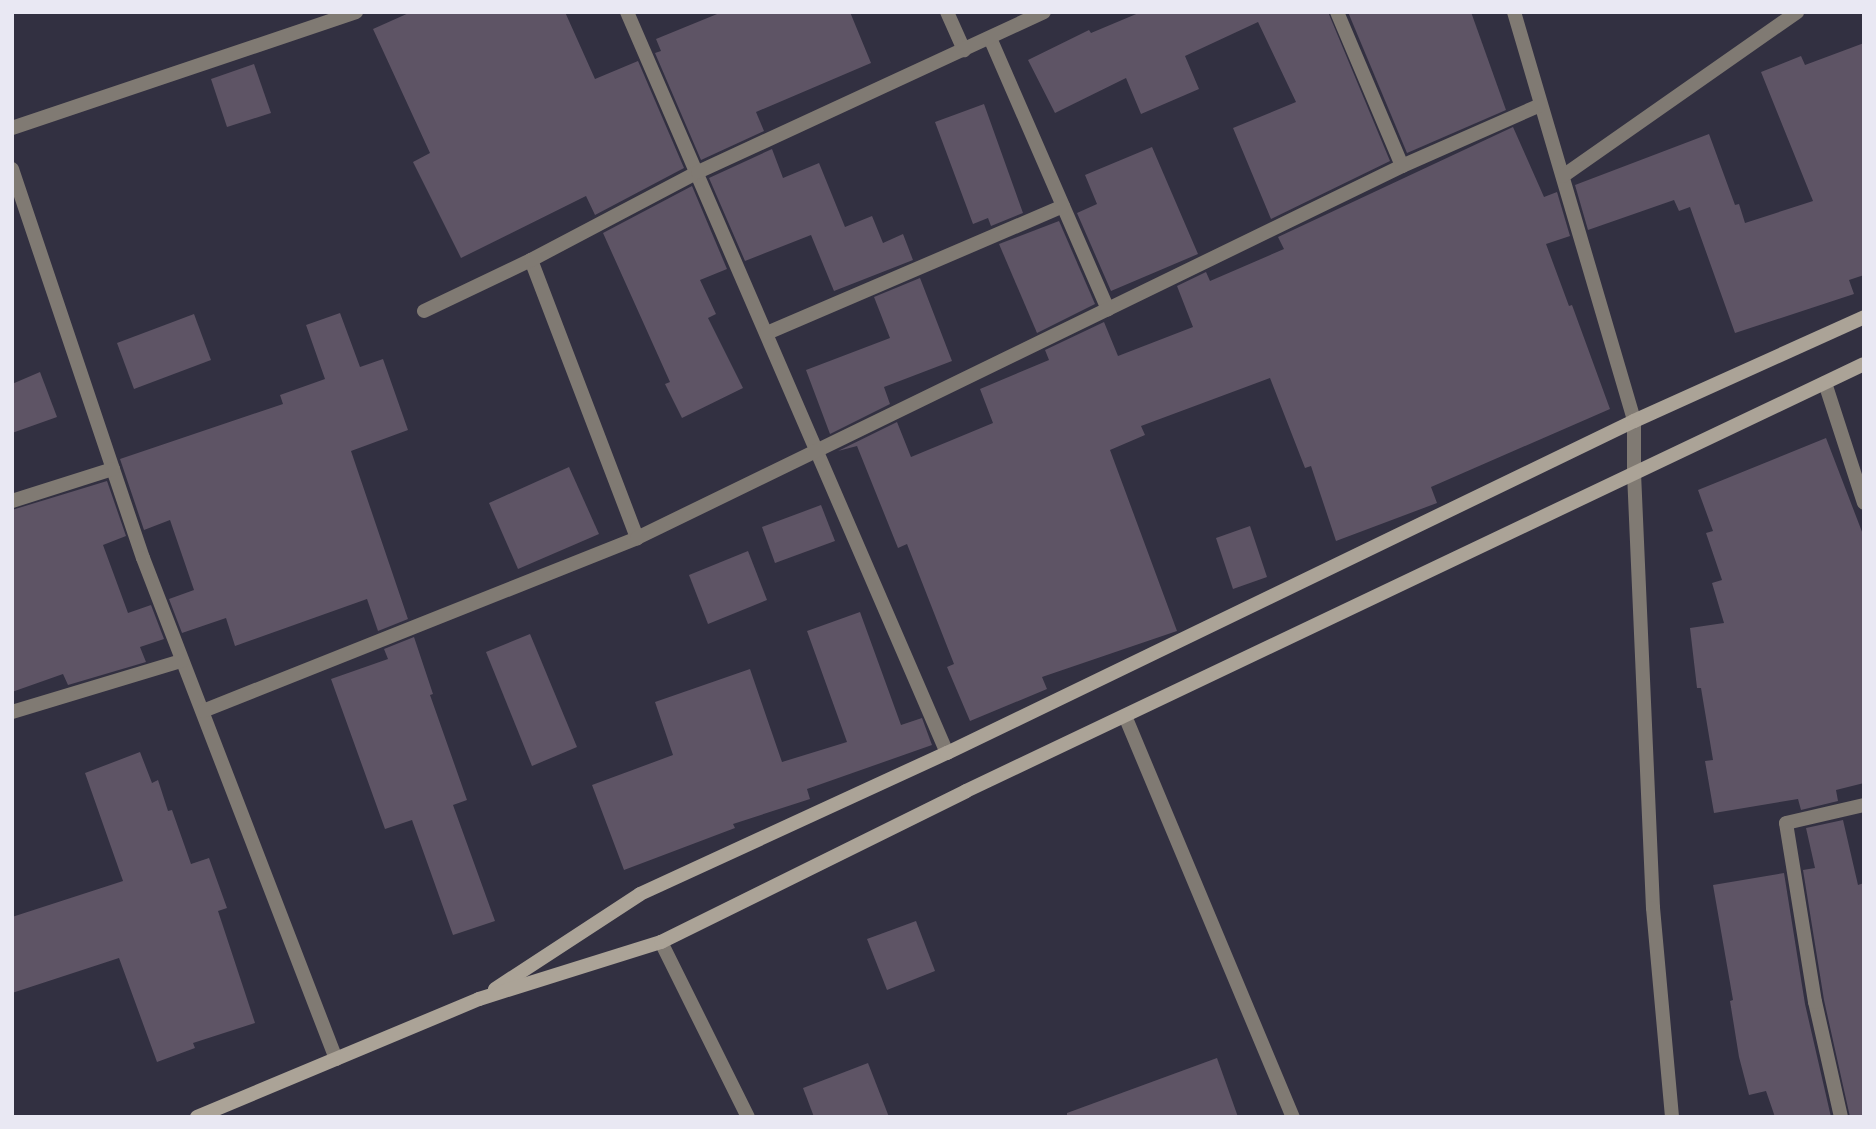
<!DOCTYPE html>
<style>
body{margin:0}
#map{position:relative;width:1876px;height:1129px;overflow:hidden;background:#323041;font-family:"Exo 2",sans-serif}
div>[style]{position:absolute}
.building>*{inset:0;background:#5e5465}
.lane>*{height:14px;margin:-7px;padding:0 7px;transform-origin:7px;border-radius:7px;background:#807a73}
.street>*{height:14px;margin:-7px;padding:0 7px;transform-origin:7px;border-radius:7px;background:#807a73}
.secondary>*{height:14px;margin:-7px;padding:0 7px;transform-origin:7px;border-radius:7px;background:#aba397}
span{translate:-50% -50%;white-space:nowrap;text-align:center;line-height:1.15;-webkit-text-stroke:6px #323041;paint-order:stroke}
.frame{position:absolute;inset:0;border:14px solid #e9e8f3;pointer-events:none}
</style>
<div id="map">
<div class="building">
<i style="clip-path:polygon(411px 12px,565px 12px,595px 79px,638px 61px,684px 168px,595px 215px,586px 196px,461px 258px,413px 162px,430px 153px,373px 29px)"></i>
<i style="clip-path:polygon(722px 12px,850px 12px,871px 63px,756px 112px,764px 131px,701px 160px,655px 53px,661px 51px,656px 39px)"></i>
<i style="clip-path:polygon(1141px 12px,1328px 12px,1390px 161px,1271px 219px,1233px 128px,1296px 102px,1258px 22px,1185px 56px,1199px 89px,1141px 114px,1126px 78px,1055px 113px,1028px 60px,1089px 30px,1091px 33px)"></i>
<i style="clip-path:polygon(1348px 12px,1471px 12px,1506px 110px,1407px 153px)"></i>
<i style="clip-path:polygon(1864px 43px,1864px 275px,1849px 280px,1854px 294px,1735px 333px,1690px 207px,1679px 211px,1674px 200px,1588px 230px,1575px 185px,1709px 134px,1735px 205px,1739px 204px,1745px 223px,1813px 201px,1761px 72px,1801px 56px,1805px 65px)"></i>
<i style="clip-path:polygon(254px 64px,271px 113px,227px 127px,211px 79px)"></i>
<i style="clip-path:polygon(984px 104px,1023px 213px,991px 226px,988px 218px,973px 224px,935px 122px)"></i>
<i style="clip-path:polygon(1513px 127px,1544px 197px,1557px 192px,1570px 236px,1546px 244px,1569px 306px,1572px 305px,1610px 409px,1431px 487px,1437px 503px,1336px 541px,1311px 466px,1305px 468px,1270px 378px,1141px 426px,1145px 435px,1110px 450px,1177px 631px,1042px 677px,1047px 689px,970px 721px,947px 667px,954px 664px,907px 544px,898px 548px,857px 446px,838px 451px,897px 422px,911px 457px,993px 423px,980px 389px,1049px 360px,1045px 350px,1104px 322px,1118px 356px,1193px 327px,1177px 286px,1206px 272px,1210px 281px,1284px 249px,1278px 237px)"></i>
<i style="clip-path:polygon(1152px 147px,1198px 254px,1111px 291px,1077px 213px,1097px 204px,1085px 175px)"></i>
<i style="clip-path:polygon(772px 149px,783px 178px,819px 163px,845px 227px,872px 216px,883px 243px,903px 234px,913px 260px,834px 291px,811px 235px,745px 261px,709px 178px)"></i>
<i style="clip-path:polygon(692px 186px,727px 269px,700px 280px,716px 314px,708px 318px,743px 388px,682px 418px,665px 384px,670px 382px,603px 233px)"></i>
<i style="clip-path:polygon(1059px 221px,1095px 304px,1037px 333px,999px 244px)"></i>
<i style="clip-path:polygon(920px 278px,952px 361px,884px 387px,890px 404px,830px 434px,806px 370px,890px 338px,874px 297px)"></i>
<i style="clip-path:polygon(340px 313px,360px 367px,383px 359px,408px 430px,351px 451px,408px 619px,378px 631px,367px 599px,235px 646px,226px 618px,182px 633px,169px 599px,194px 590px,170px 520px,144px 530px,120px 459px,283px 404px,280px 395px,325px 379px,306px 325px)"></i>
<i style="clip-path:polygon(194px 314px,211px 360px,134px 389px,117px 343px)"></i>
<i style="clip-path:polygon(40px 372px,57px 417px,12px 433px,12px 384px)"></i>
<i style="clip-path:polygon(1826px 438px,1864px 537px,1864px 783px,1836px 790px,1838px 801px,1801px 810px,1798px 799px,1714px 813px,1705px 761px,1713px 760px,1701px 688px,1697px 688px,1690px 628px,1724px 623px,1712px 583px,1722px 580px,1706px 533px,1713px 531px,1698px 490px)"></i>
<i style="clip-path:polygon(569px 467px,599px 534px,518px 569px,489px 503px)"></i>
<i style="clip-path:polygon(107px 481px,126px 536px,103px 545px,128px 613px,151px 605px,164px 639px,140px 647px,146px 662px,68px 685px,63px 674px,12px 692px,12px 510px)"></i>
<i style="clip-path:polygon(821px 505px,835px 541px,775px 563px,762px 527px)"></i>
<i style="clip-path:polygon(1250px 526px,1267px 577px,1233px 589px,1216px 538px)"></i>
<i style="clip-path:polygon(748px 551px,767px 600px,708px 624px,689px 575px)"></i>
<i style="clip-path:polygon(860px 612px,901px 725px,922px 718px,932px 745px,807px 789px,810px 799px,733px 824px,735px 828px,624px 870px,592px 785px,673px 755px,655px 702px,750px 669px,782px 762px,847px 742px,807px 631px)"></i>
<i style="clip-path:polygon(530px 634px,577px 747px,532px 766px,486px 652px)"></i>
<i style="clip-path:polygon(414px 637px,433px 694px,430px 695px,467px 800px,453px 805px,495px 921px,453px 935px,412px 820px,385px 829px,331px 679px,388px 659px,384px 649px)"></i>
<i style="clip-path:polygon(140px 752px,152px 783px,158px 780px,168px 811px,172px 810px,191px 864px,209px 858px,227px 908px,218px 911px,255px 1023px,193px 1043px,195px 1048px,157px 1062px,119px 958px,12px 993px,12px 917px,123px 881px,85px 773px)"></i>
<i style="clip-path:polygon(1843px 820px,1858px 885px,1864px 883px,1864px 1117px,1850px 1117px,1824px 1000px,1803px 870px,1815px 868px,1806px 828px)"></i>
<i style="clip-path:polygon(1784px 873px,1805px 1004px,1831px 1117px,1775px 1117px,1766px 1091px,1749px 1095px,1739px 1057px,1730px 1001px,1733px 1000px,1713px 885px)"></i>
<i style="clip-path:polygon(916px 921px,935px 971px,887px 990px,867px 939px)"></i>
<i style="clip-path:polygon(1217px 1058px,1238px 1117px,1067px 1117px,1067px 1113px)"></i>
<i style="clip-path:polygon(868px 1063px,889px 1117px,814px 1117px,803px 1088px)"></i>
</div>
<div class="lane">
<i style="left:1125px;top:716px;width:435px;rotate:67.3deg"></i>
<i style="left:661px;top:942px;width:195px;rotate:63.6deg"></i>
</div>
<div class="street">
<i style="left:627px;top:12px;width:807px;rotate:66.64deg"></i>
<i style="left:947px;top:12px;width:42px;rotate:65.9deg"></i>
<i style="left:1337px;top:12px;width:167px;rotate:67.1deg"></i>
<i style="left:1514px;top:12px;width:426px;rotate:73.6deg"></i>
<i style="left:1634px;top:421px;width:52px;rotate:90deg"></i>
<i style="left:1634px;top:473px;width:435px;rotate:87.5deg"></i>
<i style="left:1653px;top:908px;width:210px;rotate:84.8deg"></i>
<i style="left:990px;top:38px;width:296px;rotate:66.5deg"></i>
<i style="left:12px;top:128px;width:363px;rotate:-18.6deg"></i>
<i style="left:12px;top:169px;width:410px;rotate:71.4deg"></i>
<i style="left:143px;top:558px;width:537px;rotate:68.93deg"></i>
<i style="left:1563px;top:176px;width:286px;rotate:-35deg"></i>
<i style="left:531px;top:260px;width:298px;rotate:69.1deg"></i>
<i style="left:424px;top:311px;width:119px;rotate:-25.5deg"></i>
<i style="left:531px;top:260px;width:189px;rotate:-27.8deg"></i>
<i style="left:698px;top:172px;width:381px;rotate:-24.8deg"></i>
<i style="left:767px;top:333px;width:322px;rotate:-23.2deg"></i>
<i style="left:1825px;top:383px;width:126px;rotate:72deg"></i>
<i style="left:12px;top:501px;width:106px;rotate:-17.6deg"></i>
<i style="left:203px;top:711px;width:467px;rotate:-21.7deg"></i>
<i style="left:637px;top:538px;width:851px;rotate:-25.93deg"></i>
<i style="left:1402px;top:166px;width:151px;rotate:-23.8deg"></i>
<i style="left:12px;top:712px;width:177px;rotate:-16.8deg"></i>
<i style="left:1841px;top:1117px;width:118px;rotate:-102.7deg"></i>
<i style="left:1815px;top:1002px;width:181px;rotate:-99.2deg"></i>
<i style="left:1786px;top:823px;width:80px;rotate:-13deg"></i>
</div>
<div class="secondary">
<i style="left:495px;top:989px;width:173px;rotate:-33.2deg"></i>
<i style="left:640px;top:894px;width:338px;rotate:-24.7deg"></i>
<i style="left:947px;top:753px;width:763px;rotate:-25.79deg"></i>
<i style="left:1634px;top:421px;width:252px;rotate:-24.3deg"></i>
<i style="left:197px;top:1117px;width:306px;rotate:-22.7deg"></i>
<i style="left:479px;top:999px;width:191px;rotate:-17.4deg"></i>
<i style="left:661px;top:942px;width:340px;rotate:-26.3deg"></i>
<i style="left:966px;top:791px;width:994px;rotate:-25.43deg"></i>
</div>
<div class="frame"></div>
</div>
